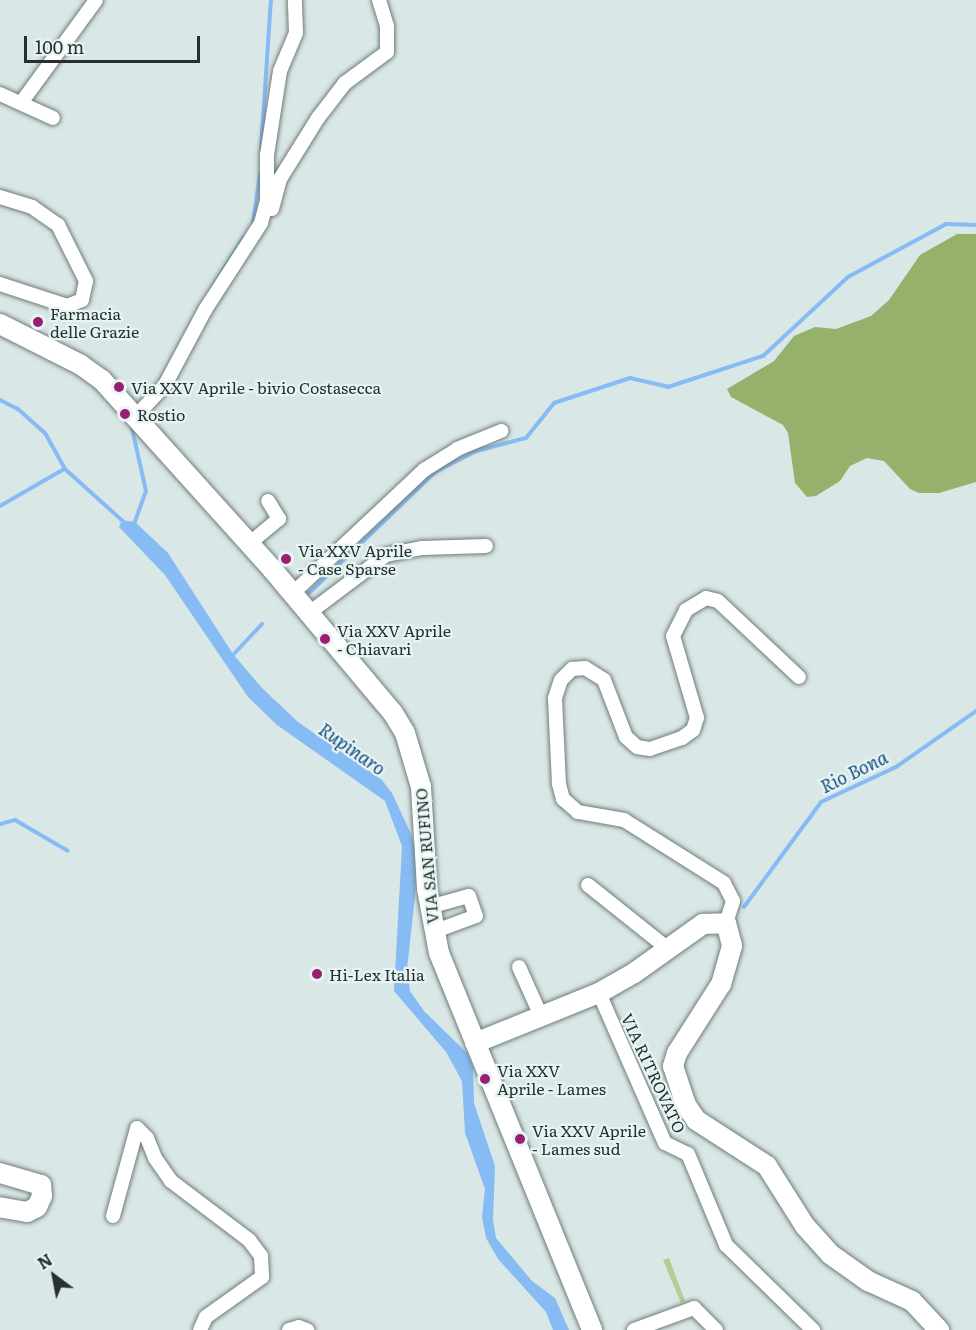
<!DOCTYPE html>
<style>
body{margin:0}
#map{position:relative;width:976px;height:1330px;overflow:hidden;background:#d9e8e6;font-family:Literata,serif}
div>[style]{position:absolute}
.green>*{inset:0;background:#b6cc96}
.forest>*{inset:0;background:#96b16c}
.water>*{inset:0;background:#86bbf3}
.stream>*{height:4px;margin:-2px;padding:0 2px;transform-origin:2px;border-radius:2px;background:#86bbf3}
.roads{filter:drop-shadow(0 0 2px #6f7c7b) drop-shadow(0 0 2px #6f7c7b)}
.street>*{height:14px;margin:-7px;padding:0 7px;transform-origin:7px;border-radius:7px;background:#fff}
.secondary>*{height:20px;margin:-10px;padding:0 10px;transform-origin:10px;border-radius:10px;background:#fff}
.dots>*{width:16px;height:16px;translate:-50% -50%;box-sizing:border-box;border:3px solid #e6f5f3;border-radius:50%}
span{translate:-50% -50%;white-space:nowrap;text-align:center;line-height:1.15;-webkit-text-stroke:4.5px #e6f5f3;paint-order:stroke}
.poi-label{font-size:16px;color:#292f2f}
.left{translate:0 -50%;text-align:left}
.street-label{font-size:16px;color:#292f2f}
.water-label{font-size:18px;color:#154c7f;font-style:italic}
.north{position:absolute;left:24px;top:1246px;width:60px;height:60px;-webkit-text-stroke:4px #e6f5f3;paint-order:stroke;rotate:328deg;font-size:16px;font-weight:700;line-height:24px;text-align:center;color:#292f2f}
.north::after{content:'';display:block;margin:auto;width:21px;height:27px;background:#292f2f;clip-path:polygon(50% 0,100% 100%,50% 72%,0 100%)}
.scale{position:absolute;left:24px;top:36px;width:176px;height:27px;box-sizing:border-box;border:3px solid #292f2f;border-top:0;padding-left:8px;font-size:18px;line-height:21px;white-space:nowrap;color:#292f2f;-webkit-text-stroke:4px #e6f5f3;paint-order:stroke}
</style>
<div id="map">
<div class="green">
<i style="clip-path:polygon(669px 1258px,685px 1301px,681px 1303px,663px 1260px)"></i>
</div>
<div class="forest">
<i style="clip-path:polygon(957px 234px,976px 234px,976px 482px,939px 493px,919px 493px,910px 489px,884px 461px,867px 458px,850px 466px,840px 481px,816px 496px,807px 497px,795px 483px,788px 433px,783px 425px,731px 397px,727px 389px,774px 361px,794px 336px,815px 327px,836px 329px,871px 316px,889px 300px,920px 255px)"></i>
</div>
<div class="water">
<i style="clip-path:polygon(122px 520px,135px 522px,168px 553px,233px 654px,262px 688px,298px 722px,382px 780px,392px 793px,411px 834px,416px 854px,415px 897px,407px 969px,410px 991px,424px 1011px,468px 1054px,473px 1067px,474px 1103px,495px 1166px,493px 1220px,496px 1238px,532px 1281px,555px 1298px,569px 1330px,553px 1330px,546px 1312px,498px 1259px,486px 1238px,482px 1217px,485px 1189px,465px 1133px,462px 1081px,446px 1052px,394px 991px,402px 846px,385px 801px,277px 725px,248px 697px,165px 575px,119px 527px)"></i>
</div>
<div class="stream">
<i style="left:261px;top:149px;width:149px;rotate:-86.2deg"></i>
<i style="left:253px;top:223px;width:49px;rotate:-81.9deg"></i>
<i style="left:210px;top:291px;width:64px;rotate:-57.8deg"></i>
<i style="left:0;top:400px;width:20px;rotate:27deg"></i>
<i style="left:18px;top:409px;width:36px;rotate:42deg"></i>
<i style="left:45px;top:433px;width:41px;rotate:60.9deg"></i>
<i style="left:65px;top:469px;width:82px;rotate:42deg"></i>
<i style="left:131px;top:424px;width:69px;rotate:77.4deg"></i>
<i style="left:146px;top:491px;width:38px;rotate:110deg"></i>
<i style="left:0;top:506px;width:74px;rotate:-30deg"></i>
<i style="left:309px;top:593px;width:175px;rotate:-43.8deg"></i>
<i style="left:435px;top:472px;width:46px;rotate:-27.1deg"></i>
<i style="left:476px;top:451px;width:52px;rotate:-14.6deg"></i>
<i style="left:526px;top:438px;width:45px;rotate:-51.3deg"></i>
<i style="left:554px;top:403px;width:80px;rotate:-18.2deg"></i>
<i style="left:630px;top:378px;width:39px;rotate:13deg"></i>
<i style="left:668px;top:387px;width:100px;rotate:-18.1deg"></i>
<i style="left:763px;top:356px;width:116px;rotate:-42.9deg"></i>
<i style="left:848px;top:277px;width:111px;rotate:-28.4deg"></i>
<i style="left:946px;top:224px;width:30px;rotate:2deg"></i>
<i style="left:232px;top:656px;width:44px;rotate:-46.8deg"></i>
<i style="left:0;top:824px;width:16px;rotate:-15deg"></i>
<i style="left:15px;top:820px;width:61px;rotate:30.3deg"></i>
<i style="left:744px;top:907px;width:130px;rotate:-53.7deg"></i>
<i style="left:821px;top:802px;width:83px;rotate:-25deg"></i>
<i style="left:896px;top:767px;width:98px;rotate:-35deg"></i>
</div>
<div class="roads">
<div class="street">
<i style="left:0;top:94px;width:58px;rotate:24.4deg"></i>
<i style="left:21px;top:103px;width:127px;rotate:-53.9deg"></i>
<i style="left:0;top:197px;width:34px;rotate:17deg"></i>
<i style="left:32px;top:207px;width:32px;rotate:35deg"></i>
<i style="left:58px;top:225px;width:63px;rotate:63.4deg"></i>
<i style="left:86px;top:281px;width:19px;rotate:102deg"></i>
<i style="left:82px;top:300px;width:16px;rotate:158deg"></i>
<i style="left:67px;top:306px;width:71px;rotate:-161.8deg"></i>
<i style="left:272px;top:209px;width:31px;rotate:-75deg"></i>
<i style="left:280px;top:179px;width:72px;rotate:-58.1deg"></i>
<i style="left:318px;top:118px;width:44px;rotate:-52.4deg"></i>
<i style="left:345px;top:83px;width:52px;rotate:-36.4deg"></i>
<i style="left:387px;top:52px;width:26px;rotate:-90deg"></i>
<i style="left:387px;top:26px;width:27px;rotate:-107deg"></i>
<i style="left:136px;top:416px;width:42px;rotate:-46.9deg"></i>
<i style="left:165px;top:385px;width:85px;rotate:-61.9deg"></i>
<i style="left:205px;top:310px;width:103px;rotate:-57.2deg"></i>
<i style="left:261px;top:223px;width:24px;rotate:-75deg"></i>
<i style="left:267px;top:200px;width:45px;rotate:-90deg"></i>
<i style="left:267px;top:155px;width:85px;rotate:-81.2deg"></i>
<i style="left:280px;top:71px;width:41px;rotate:-67.2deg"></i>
<i style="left:296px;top:33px;width:33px;rotate:-92deg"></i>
<i style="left:250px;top:543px;width:38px;rotate:-40deg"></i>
<i style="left:279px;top:519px;width:21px;rotate:-121deg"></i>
<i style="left:293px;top:593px;width:180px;rotate:-43.2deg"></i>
<i style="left:424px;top:470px;width:39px;rotate:-32deg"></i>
<i style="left:457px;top:449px;width:48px;rotate:-22.2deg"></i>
<i style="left:309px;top:613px;width:96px;rotate:-37deg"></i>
<i style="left:386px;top:555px;width:37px;rotate:-11deg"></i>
<i style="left:422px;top:548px;width:64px;rotate:-1.8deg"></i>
<i style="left:588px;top:885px;width:101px;rotate:38.6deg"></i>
<i style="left:429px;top:907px;width:41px;rotate:-15.4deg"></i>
<i style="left:469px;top:896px;width:21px;rotate:71deg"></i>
<i style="left:476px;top:916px;width:46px;rotate:159.6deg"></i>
<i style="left:726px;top:923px;width:23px;rotate:-72deg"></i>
<i style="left:733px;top:901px;width:20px;rotate:-117deg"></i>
<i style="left:724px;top:883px;width:118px;rotate:-147.8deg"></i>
<i style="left:624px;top:820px;width:47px;rotate:-170.1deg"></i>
<i style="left:578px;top:812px;width:20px;rotate:-139deg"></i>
<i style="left:563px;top:799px;width:16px;rotate:-105deg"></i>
<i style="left:559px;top:784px;width:86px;rotate:-92.7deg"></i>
<i style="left:555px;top:698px;width:19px;rotate:-72deg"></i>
<i style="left:561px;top:680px;width:16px;rotate:-45deg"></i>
<i style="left:572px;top:669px;width:13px;rotate:-4deg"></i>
<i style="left:585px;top:668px;width:22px;rotate:32deg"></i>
<i style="left:604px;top:680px;width:61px;rotate:68.9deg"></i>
<i style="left:626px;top:737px;width:15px;rotate:42deg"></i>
<i style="left:637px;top:747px;width:13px;rotate:9deg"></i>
<i style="left:650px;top:749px;width:34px;rotate:-19deg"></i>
<i style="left:682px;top:738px;width:14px;rotate:-36deg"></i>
<i style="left:693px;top:730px;width:13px;rotate:-72deg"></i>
<i style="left:697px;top:718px;width:85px;rotate:-106.3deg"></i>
<i style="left:673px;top:636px;width:29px;rotate:-63deg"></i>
<i style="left:686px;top:610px;width:23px;rotate:-31deg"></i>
<i style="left:706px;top:598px;width:12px;rotate:14deg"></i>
<i style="left:718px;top:601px;width:111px;rotate:43.2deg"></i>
<i style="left:519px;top:967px;width:54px;rotate:65.8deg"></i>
<i style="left:599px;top:993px;width:164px;rotate:66.3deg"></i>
<i style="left:665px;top:1143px;width:25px;rotate:26deg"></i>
<i style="left:688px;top:1154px;width:99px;rotate:67.3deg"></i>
<i style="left:726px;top:1245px;width:122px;rotate:44.3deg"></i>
<i style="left:113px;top:1216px;width:91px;rotate:-74.7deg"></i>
<i style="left:137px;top:1128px;width:14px;rotate:45deg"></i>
<i style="left:147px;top:1138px;width:22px;rotate:68deg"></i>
<i style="left:155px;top:1158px;width:28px;rotate:55deg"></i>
<i style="left:171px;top:1181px;width:98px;rotate:37.1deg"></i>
<i style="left:249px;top:1240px;width:20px;rotate:53deg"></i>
<i style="left:261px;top:1256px;width:21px;rotate:87deg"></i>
<i style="left:262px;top:1277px;width:69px;rotate:144.5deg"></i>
<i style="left:206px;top:1317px;width:14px;rotate:115deg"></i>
<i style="left:289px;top:1330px;width:10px;rotate:-17deg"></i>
<i style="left:299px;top:1327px;width:9px;rotate:21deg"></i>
<i style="left:634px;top:1330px;width:64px;rotate:-20.1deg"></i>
<i style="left:694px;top:1308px;width:31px;rotate:45deg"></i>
</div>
<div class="secondary">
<i style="left:0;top:324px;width:91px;rotate:26.8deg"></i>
<i style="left:81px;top:365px;width:26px;rotate:36deg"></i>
<i style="left:102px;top:380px;width:254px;rotate:48deg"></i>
<i style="left:272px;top:569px;width:188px;rotate:50deg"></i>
<i style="left:393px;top:713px;width:23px;rotate:59deg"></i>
<i style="left:405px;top:733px;width:56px;rotate:73.5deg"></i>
<i style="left:421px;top:787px;width:102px;rotate:86.6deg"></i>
<i style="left:427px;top:889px;width:65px;rotate:79.4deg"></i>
<i style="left:439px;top:953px;width:407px;rotate:67.9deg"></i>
<i style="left:475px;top:1043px;width:134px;rotate:-22deg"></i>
<i style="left:599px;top:993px;width:40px;rotate:-29.7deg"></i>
<i style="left:634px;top:973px;width:85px;rotate:-35.4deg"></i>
<i style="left:703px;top:924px;width:23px;rotate:-2deg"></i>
<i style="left:726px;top:923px;width:24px;rotate:75deg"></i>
<i style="left:732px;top:946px;width:40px;rotate:106deg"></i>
<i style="left:721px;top:984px;width:82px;rotate:122.5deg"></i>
<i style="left:677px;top:1053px;width:14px;rotate:107deg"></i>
<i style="left:673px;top:1066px;width:41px;rotate:71.6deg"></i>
<i style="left:686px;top:1105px;width:18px;rotate:56deg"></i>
<i style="left:696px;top:1120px;width:85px;rotate:32.9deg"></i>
<i style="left:767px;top:1166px;width:71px;rotate:57.7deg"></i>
<i style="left:805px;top:1226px;width:38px;rotate:48deg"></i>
<i style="left:830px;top:1254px;width:47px;rotate:35.4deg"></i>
<i style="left:868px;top:1281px;width:48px;rotate:24.4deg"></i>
<i style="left:912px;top:1301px;width:40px;rotate:47deg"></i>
<i style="left:0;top:1173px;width:43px;rotate:16.3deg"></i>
<i style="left:41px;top:1185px;width:11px;rotate:85deg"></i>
<i style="left:42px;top:1196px;width:12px;rotate:114deg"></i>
<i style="left:37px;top:1207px;width:11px;rotate:153deg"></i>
<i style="left:27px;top:1212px;width:27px;rotate:-170deg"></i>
</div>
</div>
<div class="dots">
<i style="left:38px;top:322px;background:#9b1d73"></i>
<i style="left:119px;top:387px;background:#9b1d73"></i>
<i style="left:125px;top:414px;background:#9b1d73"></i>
<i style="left:286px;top:559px;background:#9b1d73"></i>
<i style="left:325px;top:639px;background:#9b1d73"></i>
<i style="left:317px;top:974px;background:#9b1d73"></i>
<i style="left:485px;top:1079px;background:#9b1d73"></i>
<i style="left:520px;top:1139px;background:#9b1d73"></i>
</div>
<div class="poi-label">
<span class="left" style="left:50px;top:322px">Farmacia<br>delle Grazie</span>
<span class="left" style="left:131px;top:387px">Via XXV Aprile - bivio Costasecca</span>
<span class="left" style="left:137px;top:414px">Rostio</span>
<span class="left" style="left:298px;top:559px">Via XXV Aprile<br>- Case Sparse</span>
<span class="left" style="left:337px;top:639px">Via XXV Aprile<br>- Chiavari</span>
<span class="left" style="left:329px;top:974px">Hi-Lex Italia</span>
<span class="left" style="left:497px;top:1079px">Via XXV<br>Aprile - Lames</span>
<span class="left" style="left:532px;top:1139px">Via XXV Aprile<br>- Lames sud</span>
</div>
<div class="street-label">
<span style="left:426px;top:856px;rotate:-95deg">VIA SAN RUFINO</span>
<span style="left:654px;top:1073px;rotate:65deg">VIA RITROVATO</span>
</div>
<div class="water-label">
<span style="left:352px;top:749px;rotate:35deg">Rupinaro</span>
<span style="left:854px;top:772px;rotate:-26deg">Rio Bona</span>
</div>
<div class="north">N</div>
<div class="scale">100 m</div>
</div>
